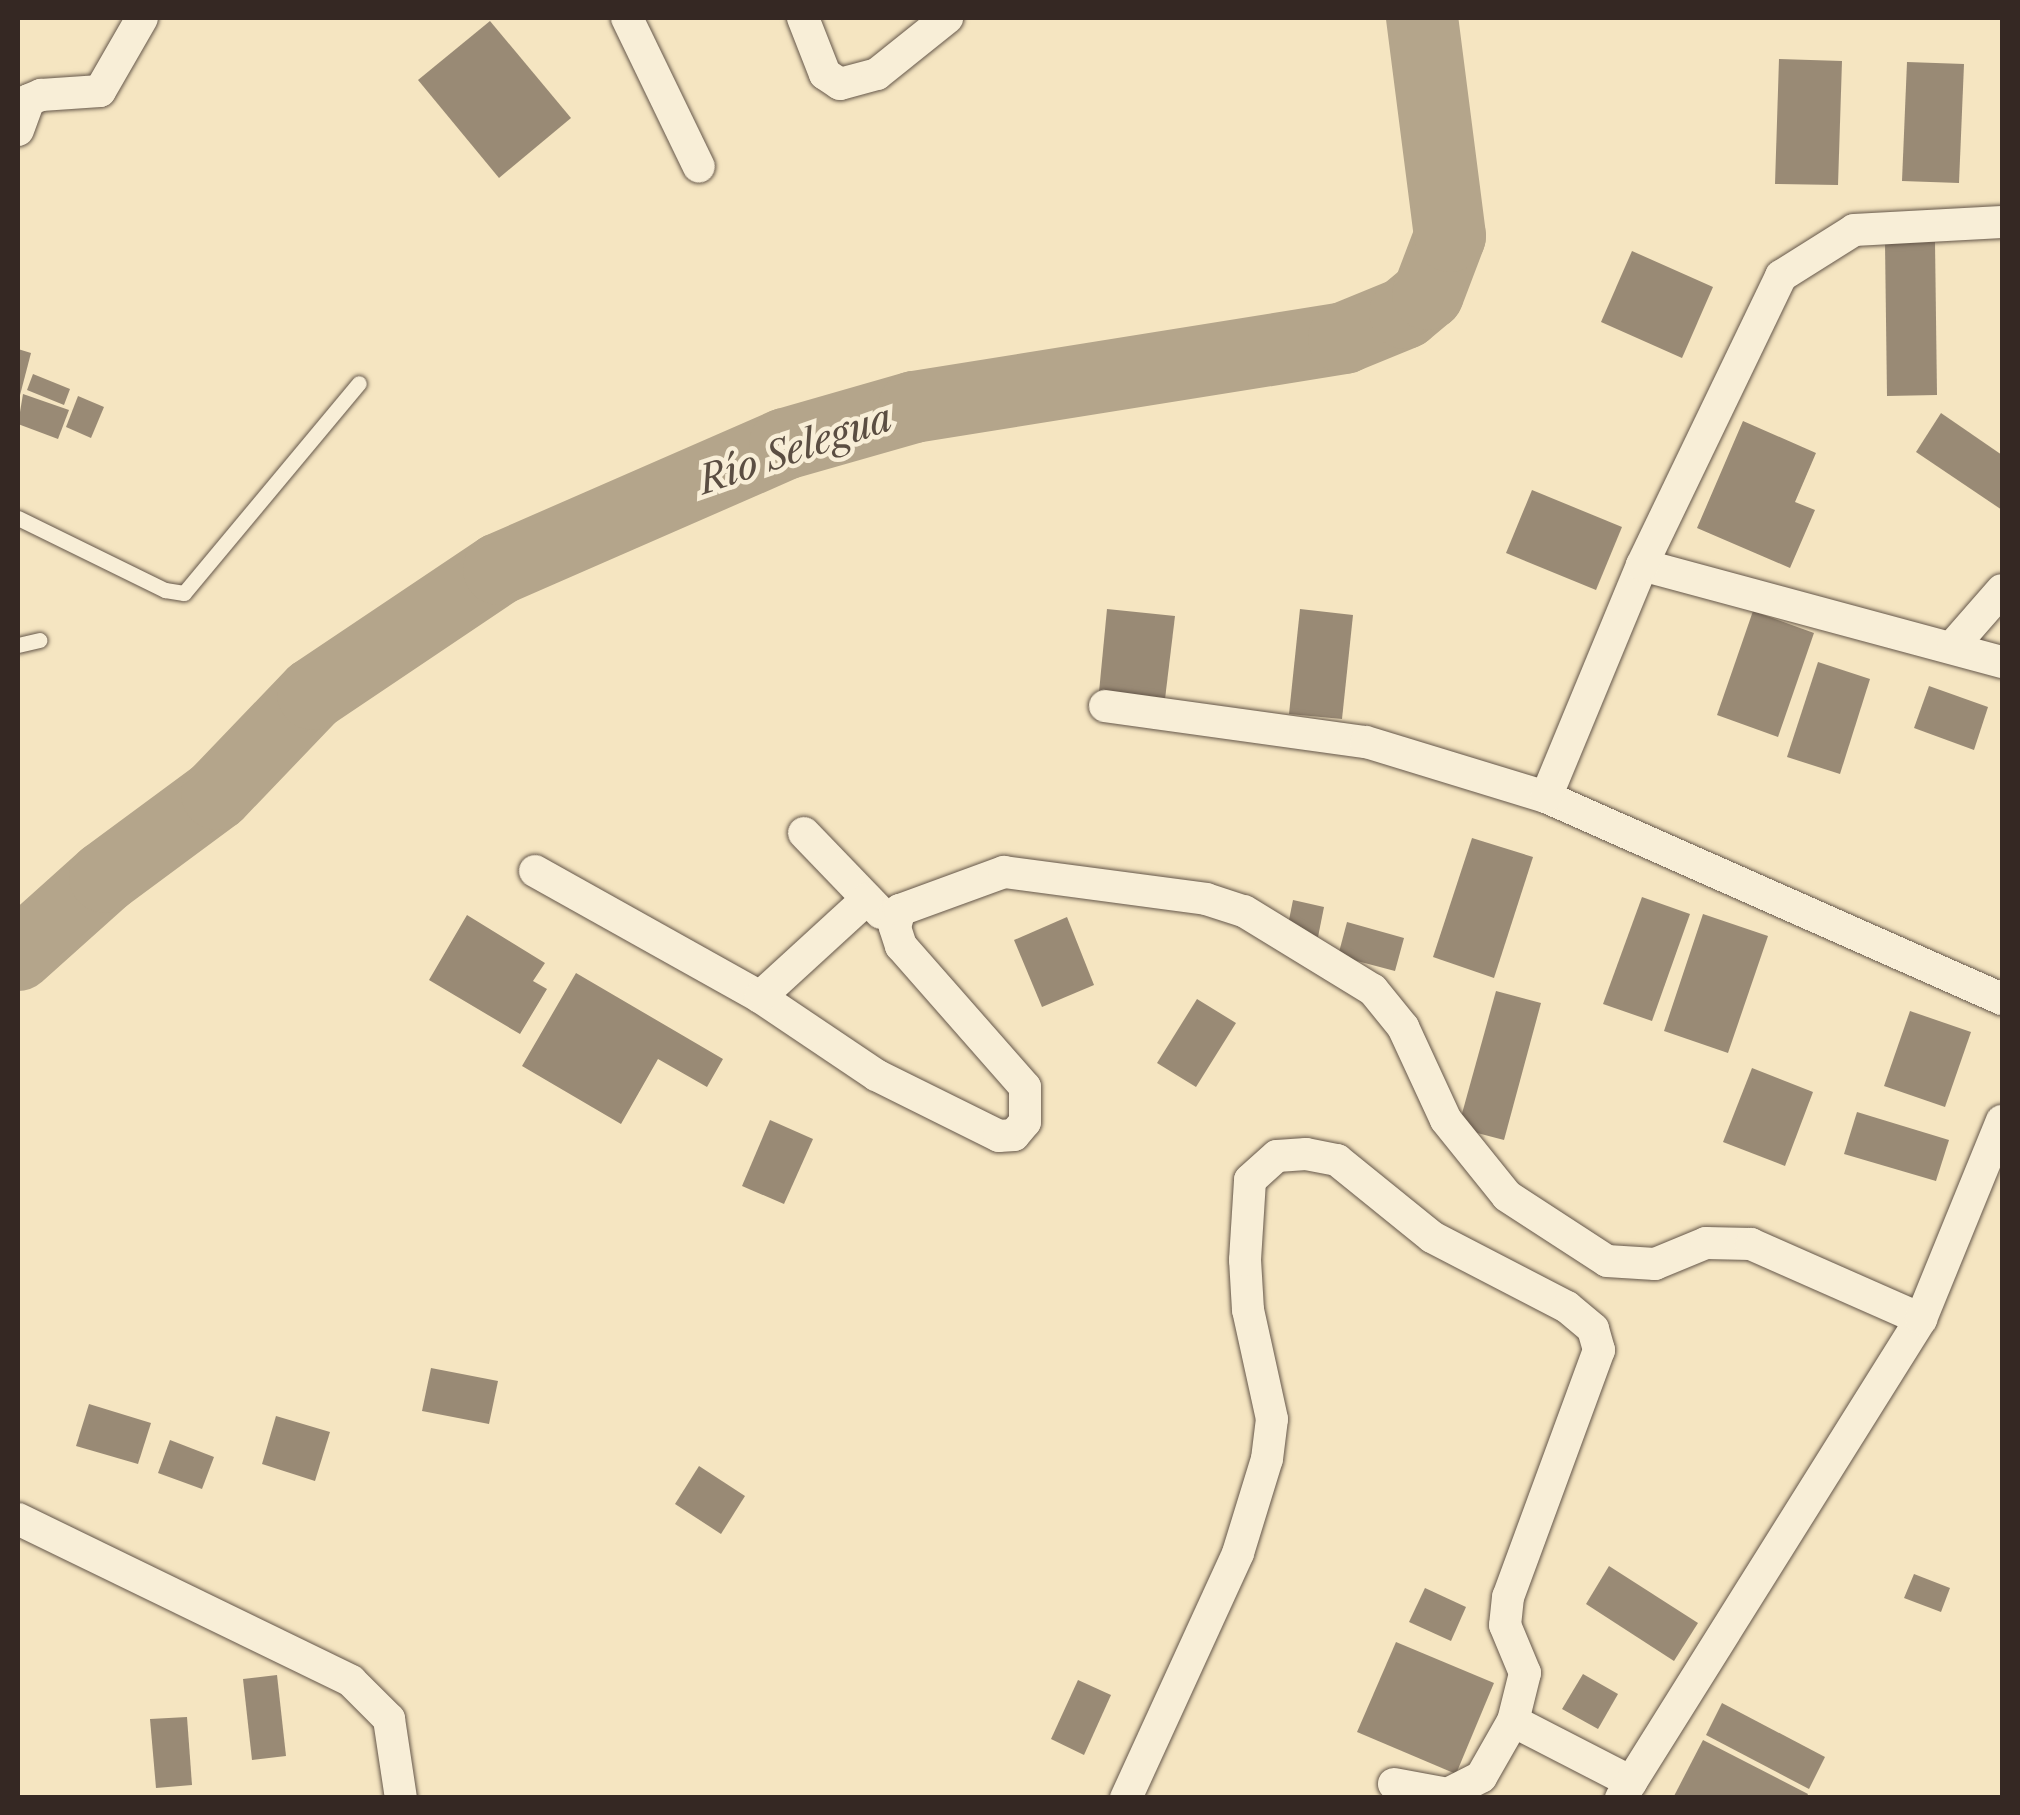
<!DOCTYPE html>
<meta charset="utf-8">
<style>
body{margin:0}
#map{position:relative;width:2020px;height:1815px;overflow:hidden;background:#f5e5c1;font-family:"Libre Caslon Text",serif}
div>[style]{position:absolute}
.river>*{height:72px;margin:-36px;padding:0 36px;transform-origin:36px;border-radius:36px;background:#b4a58b}
.building>*{inset:0;background:#998a75}
.roads{filter:drop-shadow(0 0 2px #65574a) drop-shadow(0 0 2px #65574a)}
.service>*{height:15px;margin:-7.5px;padding:0 7.5px;transform-origin:7.5px;border-radius:7.5px;background:#f8eed7}
.minor>*{height:32px;margin:-16px;padding:0 16px;transform-origin:16px;border-radius:16px;background:#f8eed7}
span{translate:-50% -50%;white-space:nowrap;text-align:center;line-height:1.15;-webkit-text-stroke:9px #f8eed7;paint-order:stroke}
.water-label{font-size:38px;color:#5b4e42;font-style:italic}
.frame{position:absolute;inset:0;border:20px solid #352823;pointer-events:none}
</style>
<div id="map">
<div class="river">
<i style="left:18px;top:955px;width:117px;rotate:-41.9deg"></i>
<i style="left:105px;top:877px;width:139px;rotate:-36.5deg"></i>
<i style="left:217px;top:794px;width:139px;rotate:-46.2deg"></i>
<i style="left:313px;top:694px;width:224px;rotate:-33.9deg"></i>
<i style="left:499px;top:569px;width:312px;rotate:-23.6deg"></i>
<i style="left:785px;top:444px;width:134px;rotate:-16deg"></i>
<i style="left:914px;top:407px;width:436px;rotate:-9.1deg"></i>
<i style="left:1344px;top:338px;width:66px;rotate:-22.3deg"></i>
<i style="left:1405px;top:313px;width:30px;rotate:-40deg"></i>
<i style="left:1428px;top:294px;width:62px;rotate:-69.2deg"></i>
<i style="left:1450px;top:236px;width:220px;rotate:-97.3deg"></i>
</div>
<div class="building">
<i style="clip-path:polygon(490px 21px,571px 118px,499px 178px,418px 80px)"></i>
<i style="clip-path:polygon(1779px 59px,1842px 61px,1838px 185px,1775px 184px)"></i>
<i style="clip-path:polygon(1907px 62px,1964px 64px,1959px 183px,1902px 181px)"></i>
<i style="clip-path:polygon(1935px 242px,1937px 395px,1887px 396px,1885px 243px)"></i>
<i style="clip-path:polygon(1632px 251px,1713px 287px,1682px 358px,1601px 322px)"></i>
<i style="clip-path:polygon(18px 349px,31px 353px,19px 399px,18px 399px)"></i>
<i style="clip-path:polygon(33px 374px,70px 389px,64px 405px,27px 390px)"></i>
<i style="clip-path:polygon(23px 394px,69px 410px,58px 439px,18px 424px)"></i>
<i style="clip-path:polygon(78px 396px,104px 407px,91px 438px,66px 427px)"></i>
<i style="clip-path:polygon(1941px 413px,2002px 455px,2002px 510px,1916px 452px)"></i>
<i style="clip-path:polygon(1743px 421px,1816px 453px,1795px 502px,1815px 510px,1790px 568px,1697px 528px)"></i>
<i style="clip-path:polygon(1532px 490px,1622px 527px,1596px 590px,1506px 553px)"></i>
<i style="clip-path:polygon(1107px 609px,1175px 616px,1165px 699px,1099px 692px)"></i>
<i style="clip-path:polygon(1300px 609px,1353px 615px,1342px 719px,1289px 714px)"></i>
<i style="clip-path:polygon(1753px 611px,1814px 633px,1778px 737px,1717px 715px)"></i>
<i style="clip-path:polygon(1818px 662px,1870px 679px,1840px 774px,1787px 757px)"></i>
<i style="clip-path:polygon(1929px 686px,1988px 707px,1974px 750px,1914px 728px)"></i>
<i style="clip-path:polygon(1472px 838px,1533px 857px,1494px 978px,1433px 957px)"></i>
<i style="clip-path:polygon(1642px 897px,1690px 914px,1652px 1021px,1603px 1004px)"></i>
<i style="clip-path:polygon(1293px 900px,1324px 907px,1318px 937px,1287px 930px)"></i>
<i style="clip-path:polygon(1703px 914px,1768px 936px,1728px 1053px,1664px 1031px)"></i>
<i style="clip-path:polygon(467px 915px,545px 963px,533px 981px,547px 989px,520px 1034px,429px 980px)"></i>
<i style="clip-path:polygon(1067px 917px,1094px 985px,1042px 1007px,1014px 940px)"></i>
<i style="clip-path:polygon(1347px 922px,1404px 938px,1395px 971px,1338px 956px)"></i>
<i style="clip-path:polygon(576px 973px,723px 1059px,707px 1087px,658px 1059px,621px 1124px,522px 1066px)"></i>
<i style="clip-path:polygon(1496px 991px,1541px 1003px,1504px 1140px,1458px 1128px)"></i>
<i style="clip-path:polygon(1197px 999px,1236px 1023px,1196px 1087px,1157px 1063px)"></i>
<i style="clip-path:polygon(1910px 1011px,1971px 1032px,1945px 1107px,1884px 1086px)"></i>
<i style="clip-path:polygon(1752px 1068px,1813px 1092px,1785px 1166px,1723px 1142px)"></i>
<i style="clip-path:polygon(1857px 1112px,1949px 1140px,1936px 1181px,1844px 1154px)"></i>
<i style="clip-path:polygon(770px 1120px,813px 1139px,784px 1204px,742px 1186px)"></i>
<i style="clip-path:polygon(431px 1368px,498px 1381px,489px 1424px,422px 1411px)"></i>
<i style="clip-path:polygon(89px 1404px,151px 1423px,138px 1464px,76px 1446px)"></i>
<i style="clip-path:polygon(276px 1416px,330px 1432px,315px 1481px,262px 1464px)"></i>
<i style="clip-path:polygon(170px 1440px,214px 1457px,202px 1489px,158px 1473px)"></i>
<i style="clip-path:polygon(699px 1466px,745px 1496px,721px 1534px,675px 1504px)"></i>
<i style="clip-path:polygon(1609px 1566px,1698px 1623px,1674px 1661px,1586px 1604px)"></i>
<i style="clip-path:polygon(1914px 1574px,1950px 1588px,1941px 1612px,1904px 1598px)"></i>
<i style="clip-path:polygon(1425px 1588px,1466px 1607px,1451px 1641px,1409px 1622px)"></i>
<i style="clip-path:polygon(1396px 1642px,1494px 1683px,1456px 1774px,1357px 1732px)"></i>
<i style="clip-path:polygon(1583px 1674px,1618px 1694px,1598px 1729px,1562px 1709px)"></i>
<i style="clip-path:polygon(277px 1675px,286px 1756px,252px 1760px,243px 1679px)"></i>
<i style="clip-path:polygon(1078px 1680px,1111px 1695px,1084px 1755px,1051px 1739px)"></i>
<i style="clip-path:polygon(1722px 1703px,1825px 1757px,1809px 1789px,1706px 1735px)"></i>
<i style="clip-path:polygon(187px 1717px,192px 1785px,156px 1788px,150px 1719px)"></i>
<i style="clip-path:polygon(1703px 1740px,1808px 1794px,1806px 1798px,1673px 1798px)"></i>
</div>
<div class="roads">
<div class="service">
<i style="left:18px;top:518px;width:164px;rotate:26.1deg"></i>
<i style="left:165px;top:590px;width:19px;rotate:9deg"></i>
<i style="left:184px;top:593px;width:273px;rotate:-50.2deg"></i>
<i style="left:18px;top:645px;width:22px;rotate:-13deg"></i>
</div>
<div class="minor">
<i style="left:627px;top:18px;width:165px;rotate:64.2deg"></i>
<i style="left:803px;top:18px;width:60px;rotate:68.6deg"></i>
<i style="left:825px;top:74px;width:18px;rotate:34deg"></i>
<i style="left:840px;top:84px;width:38px;rotate:-15deg"></i>
<i style="left:877px;top:74px;width:90px;rotate:-38.7deg"></i>
<i style="left:18px;top:130px;width:32px;rotate:-70deg"></i>
<i style="left:29px;top:100px;width:13px;rotate:-23deg"></i>
<i style="left:41px;top:95px;width:59px;rotate:-3.9deg"></i>
<i style="left:100px;top:91px;width:84px;rotate:-60.1deg"></i>
<i style="left:1642px;top:565px;width:373px;rotate:15.1deg"></i>
<i style="left:1953px;top:646px;width:74px;rotate:-48.8deg"></i>
<i style="left:1105px;top:706px;width:263px;rotate:7.9deg"></i>
<i style="left:1366px;top:742px;width:188px;rotate:17deg"></i>
<i style="left:1546px;top:797px;width:499px;rotate:23.9deg"></i>
<i style="left:1546px;top:797px;width:251px;rotate:-67.5deg"></i>
<i style="left:1642px;top:565px;width:321px;rotate:-64.3deg"></i>
<i style="left:1781px;top:276px;width:86px;rotate:-32.2deg"></i>
<i style="left:1854px;top:230px;width:148px;rotate:-3.1deg"></i>
<i style="left:804px;top:833px;width:111px;rotate:46.1deg"></i>
<i style="left:535px;top:871px;width:258px;rotate:29.2deg"></i>
<i style="left:760px;top:997px;width:140px;rotate:33.9deg"></i>
<i style="left:876px;top:1075px;width:137px;rotate:26.4deg"></i>
<i style="left:999px;top:1136px;width:15px;rotate:-4deg"></i>
<i style="left:1014px;top:1135px;width:17px;rotate:-50deg"></i>
<i style="left:1025px;top:1122px;width:35px;rotate:-90deg"></i>
<i style="left:1025px;top:1087px;width:188px;rotate:-131.3deg"></i>
<i style="left:901px;top:946px;width:20px;rotate:-108deg"></i>
<i style="left:895px;top:927px;width:18px;rotate:-74deg"></i>
<i style="left:900px;top:910px;width:111px;rotate:-20.1deg"></i>
<i style="left:1004px;top:872px;width:204px;rotate:7.6deg"></i>
<i style="left:1206px;top:899px;width:40px;rotate:18deg"></i>
<i style="left:1244px;top:911px;width:151px;rotate:31.5deg"></i>
<i style="left:1373px;top:990px;width:48px;rotate:51deg"></i>
<i style="left:1403px;top:1027px;width:102px;rotate:65.2deg"></i>
<i style="left:1446px;top:1120px;width:97px;rotate:51.2deg"></i>
<i style="left:1507px;top:1196px;width:119px;rotate:33deg"></i>
<i style="left:1607px;top:1261px;width:48px;rotate:3.6deg"></i>
<i style="left:1655px;top:1264px;width:55px;rotate:-22.4deg"></i>
<i style="left:1706px;top:1243px;width:45px;rotate:1.3deg"></i>
<i style="left:1751px;top:1244px;width:186px;rotate:23.8deg"></i>
<i style="left:760px;top:997px;width:145px;rotate:-42.5deg"></i>
<i style="left:18px;top:1519px;width:370px;rotate:25.9deg"></i>
<i style="left:351px;top:1681px;width:54px;rotate:45deg"></i>
<i style="left:389px;top:1719px;width:80px;rotate:81.4deg"></i>
<i style="left:1513px;top:1721px;width:133px;rotate:27.3deg"></i>
<i style="left:1126px;top:1798px;width:269px;rotate:-65.4deg"></i>
<i style="left:1238px;top:1553px;width:98px;rotate:-72.9deg"></i>
<i style="left:1267px;top:1459px;width:40px;rotate:-82.9deg"></i>
<i style="left:1272px;top:1419px;width:112px;rotate:-102.4deg"></i>
<i style="left:1248px;top:1310px;width:50px;rotate:-93.4deg"></i>
<i style="left:1245px;top:1260px;width:80px;rotate:-86.4deg"></i>
<i style="left:1250px;top:1180px;width:36px;rotate:-42deg"></i>
<i style="left:1277px;top:1156px;width:29px;rotate:-4deg"></i>
<i style="left:1306px;top:1154px;width:32px;rotate:11deg"></i>
<i style="left:1337px;top:1160px;width:122px;rotate:39deg"></i>
<i style="left:1432px;top:1237px;width:152px;rotate:27.4deg"></i>
<i style="left:1567px;top:1307px;width:34px;rotate:40deg"></i>
<i style="left:1593px;top:1329px;width:22px;rotate:74deg"></i>
<i style="left:1599px;top:1350px;width:263px;rotate:110.2deg"></i>
<i style="left:1508px;top:1597px;width:28px;rotate:96deg"></i>
<i style="left:1505px;top:1625px;width:52px;rotate:67.4deg"></i>
<i style="left:1525px;top:1673px;width:49px;rotate:104deg"></i>
<i style="left:1513px;top:1721px;width:64px;rotate:119.7deg"></i>
<i style="left:1481px;top:1777px;width:37px;rotate:153deg"></i>
<i style="left:1448px;top:1794px;width:55px;rotate:-169.5deg"></i>
<i style="left:1621px;top:1798px;width:565px;rotate:-57.94deg"></i>
<i style="left:1921px;top:1319px;width:214px;rotate:-67.8deg"></i>
</div>
</div>
<div class="water-label">
<span style="left:795px;top:449px;rotate:-19deg">Río Selegua</span>
</div>
<div class="frame"></div>
</div>
